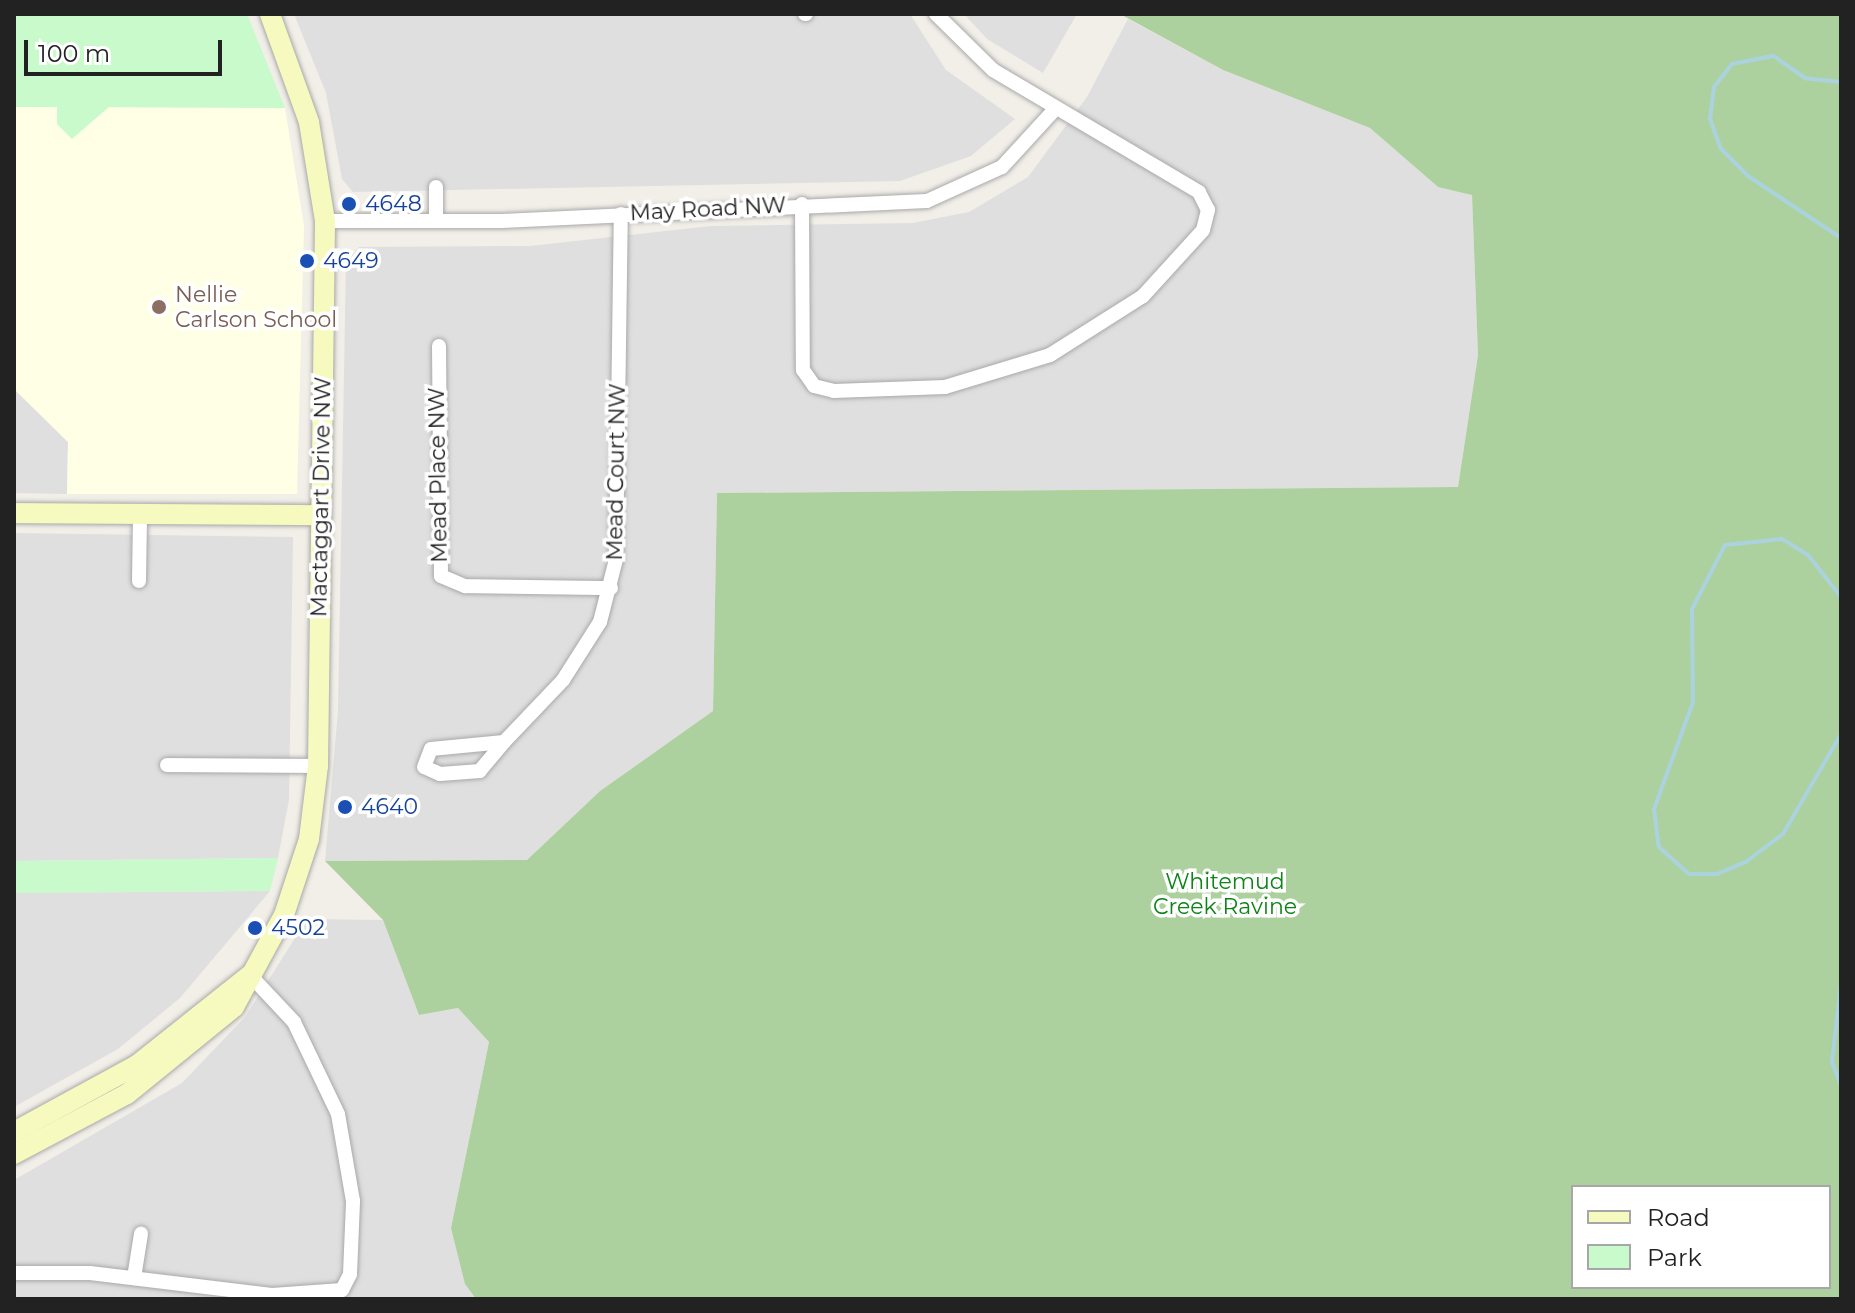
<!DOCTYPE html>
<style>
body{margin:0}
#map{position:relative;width:1855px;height:1313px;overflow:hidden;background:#f2efe9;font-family:Montserrat,sans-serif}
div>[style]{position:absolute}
.residential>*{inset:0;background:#e0dfdf}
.education>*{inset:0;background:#ffffe5}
.forest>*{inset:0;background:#add19e}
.park>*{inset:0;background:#c8facc}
.stream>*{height:4px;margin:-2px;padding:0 2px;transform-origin:2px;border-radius:2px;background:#aad3df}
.roads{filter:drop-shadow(0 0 2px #a9a9a9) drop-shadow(0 0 2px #a9a9a9)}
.street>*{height:14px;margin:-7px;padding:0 7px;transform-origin:7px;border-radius:7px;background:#fff}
.secondary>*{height:20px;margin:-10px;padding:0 10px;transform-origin:10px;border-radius:10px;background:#f7fabf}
.dots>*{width:22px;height:22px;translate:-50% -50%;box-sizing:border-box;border:4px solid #fff;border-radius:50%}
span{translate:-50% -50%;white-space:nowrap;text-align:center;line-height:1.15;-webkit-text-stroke:7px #fff;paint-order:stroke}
.transit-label{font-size:22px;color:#164399}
.left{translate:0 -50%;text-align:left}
.street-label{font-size:22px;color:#222}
.education-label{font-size:22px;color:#785e54}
.park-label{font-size:22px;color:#0c8416}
.frame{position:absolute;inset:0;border:16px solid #222;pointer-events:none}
.legend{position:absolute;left:1571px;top:1185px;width:260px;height:104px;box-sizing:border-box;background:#fff;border:2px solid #a7a7a7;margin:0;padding:10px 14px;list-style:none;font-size:24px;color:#222}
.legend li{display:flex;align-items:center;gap:16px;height:40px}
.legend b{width:40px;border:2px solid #a7a7a7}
.scale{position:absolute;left:24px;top:40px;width:198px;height:36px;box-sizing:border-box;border:4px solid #222;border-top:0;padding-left:10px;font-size:24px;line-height:28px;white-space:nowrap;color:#222;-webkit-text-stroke:6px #fff;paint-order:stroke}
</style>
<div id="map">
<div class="residential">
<i style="clip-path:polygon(294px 14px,910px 14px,946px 70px,1015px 119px,971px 156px,900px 181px,353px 192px,342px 179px,326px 93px)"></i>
<i style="clip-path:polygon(964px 14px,1077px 14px,1043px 73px,987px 39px)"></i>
<i style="clip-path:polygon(1128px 19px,1223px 70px,1370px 128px,1438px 187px,1472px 194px,1478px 355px,1458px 487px,717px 493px,713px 711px,600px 791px,527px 860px,325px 861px,338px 710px,346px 261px,359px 247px,530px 246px,711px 226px,913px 223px,969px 212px,1028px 177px,1087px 97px)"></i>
<i style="clip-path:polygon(14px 389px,68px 442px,67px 494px,14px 493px)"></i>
<i style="clip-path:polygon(14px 533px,293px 537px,289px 800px,278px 858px,14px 861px)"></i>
<i style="clip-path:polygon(270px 891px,180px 998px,118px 1049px,14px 1107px,14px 893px)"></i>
<i style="clip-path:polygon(307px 919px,383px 920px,419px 1015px,458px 1008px,489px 1042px,451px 1228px,476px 1299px,14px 1299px,14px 1180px,182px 1083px,245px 1017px)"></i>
</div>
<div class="education">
<i style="clip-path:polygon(14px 107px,285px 108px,304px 226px,297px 494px,67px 494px,68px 442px,14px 389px)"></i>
</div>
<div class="forest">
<i style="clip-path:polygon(evenodd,1120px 14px,1841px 14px,1841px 1299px,476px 1299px,465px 1284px,451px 1228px,489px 1042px,458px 1008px,419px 1015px,383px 920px,325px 861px,527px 860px,600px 791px,713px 711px,717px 493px,1458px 487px,1478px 355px,1472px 195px,1438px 187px,1370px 128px,1223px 70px,1120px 14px,1573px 1187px,1829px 1187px,1829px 1287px,1573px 1287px,1573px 1187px)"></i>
</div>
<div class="park">
<i style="clip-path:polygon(14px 14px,247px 14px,285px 108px,109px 107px,72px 139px,57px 124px,57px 107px,14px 107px)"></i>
<i style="clip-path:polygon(278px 858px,270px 891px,14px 893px,14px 861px)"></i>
</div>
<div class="stream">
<i style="left:1841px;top:82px;width:36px;rotate:-174deg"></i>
<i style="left:1805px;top:78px;width:39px;rotate:-145deg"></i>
<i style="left:1773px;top:56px;width:42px;rotate:169deg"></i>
<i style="left:1732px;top:64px;width:29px;rotate:128deg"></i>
<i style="left:1714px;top:87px;width:32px;rotate:97deg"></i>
<i style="left:1710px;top:119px;width:32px;rotate:70deg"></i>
<i style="left:1721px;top:149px;width:38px;rotate:45deg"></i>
<i style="left:1748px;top:176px;width:112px;rotate:33.7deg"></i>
<i style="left:1841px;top:597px;width:53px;rotate:-128.2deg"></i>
<i style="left:1808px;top:555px;width:31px;rotate:-148deg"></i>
<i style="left:1782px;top:539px;width:57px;rotate:174deg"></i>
<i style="left:1725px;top:545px;width:72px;rotate:117.3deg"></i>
<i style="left:1692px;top:609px;width:93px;rotate:89.4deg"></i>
<i style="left:1693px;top:702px;width:114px;rotate:110deg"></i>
<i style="left:1654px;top:809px;width:38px;rotate:83deg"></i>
<i style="left:1659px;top:847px;width:40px;rotate:42deg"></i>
<i style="left:1689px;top:874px;width:28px"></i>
<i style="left:1717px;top:874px;width:33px;rotate:-23deg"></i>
<i style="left:1747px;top:861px;width:45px;rotate:-36.9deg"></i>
<i style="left:1783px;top:834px;width:116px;rotate:-59.9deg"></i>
<i style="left:1841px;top:983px;width:80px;rotate:96.5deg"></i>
<i style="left:1832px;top:1062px;width:26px;rotate:69deg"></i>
</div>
<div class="roads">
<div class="street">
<i style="left:805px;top:14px;width:1px"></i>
<i style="left:436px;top:187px;width:34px;rotate:90deg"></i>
<i style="left:802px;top:204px;width:166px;rotate:89.7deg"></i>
<i style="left:803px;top:370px;width:19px;rotate:55deg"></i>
<i style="left:814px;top:386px;width:21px;rotate:14deg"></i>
<i style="left:834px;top:391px;width:111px;rotate:-2.1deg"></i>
<i style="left:945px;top:387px;width:110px;rotate:-16.9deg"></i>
<i style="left:1050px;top:355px;width:110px;rotate:-32.4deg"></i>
<i style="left:1143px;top:296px;width:89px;rotate:-47.7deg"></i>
<i style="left:1203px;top:230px;width:21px;rotate:-76deg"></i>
<i style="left:1208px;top:210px;width:20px;rotate:-117deg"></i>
<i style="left:1199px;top:192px;width:239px;rotate:-149.4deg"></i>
<i style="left:993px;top:70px;width:80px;rotate:-135.5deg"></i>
<i style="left:325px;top:221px;width:177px"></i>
<i style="left:502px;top:221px;width:425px;rotate:-2.7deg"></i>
<i style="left:927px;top:201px;width:82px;rotate:-24.4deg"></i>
<i style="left:1002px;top:167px;width:80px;rotate:-47.5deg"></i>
<i style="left:439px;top:346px;width:230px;rotate:89.5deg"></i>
<i style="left:441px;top:576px;width:26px;rotate:23deg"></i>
<i style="left:465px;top:586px;width:146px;rotate:0.8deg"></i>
<i style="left:139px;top:581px;width:67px;rotate:-89.1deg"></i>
<i style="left:504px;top:742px;width:38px;rotate:130deg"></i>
<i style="left:480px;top:771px;width:40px;rotate:175.7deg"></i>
<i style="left:440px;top:774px;width:17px;rotate:-156deg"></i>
<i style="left:424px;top:767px;width:19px;rotate:-69deg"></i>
<i style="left:431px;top:749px;width:73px;rotate:-5.5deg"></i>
<i style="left:504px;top:742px;width:86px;rotate:-46.4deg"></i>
<i style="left:563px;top:680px;width:69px;rotate:-57.5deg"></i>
<i style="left:600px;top:622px;width:65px;rotate:-75.7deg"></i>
<i style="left:616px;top:559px;width:345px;rotate:-89.2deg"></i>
<i style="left:167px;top:765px;width:151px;rotate:0.4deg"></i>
<i style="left:14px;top:1273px;width:76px"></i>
<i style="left:90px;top:1273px;width:183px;rotate:6.9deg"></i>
<i style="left:272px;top:1295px;width:70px;rotate:-4.1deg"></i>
<i style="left:342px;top:1290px;width:18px;rotate:-63deg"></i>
<i style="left:350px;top:1274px;width:73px;rotate:-87.6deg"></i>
<i style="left:353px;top:1201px;width:88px;rotate:-99.8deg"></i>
<i style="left:338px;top:1114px;width:102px;rotate:-115.6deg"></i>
<i style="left:294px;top:1022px;width:64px;rotate:-133.1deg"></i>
<i style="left:134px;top:1278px;width:45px;rotate:-81deg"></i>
</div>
<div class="secondary">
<i style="left:14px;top:513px;width:307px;rotate:0.4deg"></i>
<i style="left:14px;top:1132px;width:140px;rotate:-28.6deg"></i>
<i style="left:137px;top:1065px;width:144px;rotate:-38.5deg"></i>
<i style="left:14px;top:1154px;width:128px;rotate:-28deg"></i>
<i style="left:127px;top:1094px;width:138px;rotate:-39.1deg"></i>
<i style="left:234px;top:1007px;width:105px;rotate:-61.5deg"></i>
<i style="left:284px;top:915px;width:80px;rotate:-71.8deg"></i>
<i style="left:309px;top:839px;width:74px;rotate:-83deg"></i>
<i style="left:318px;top:766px;width:545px;rotate:-89.26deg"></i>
<i style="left:325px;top:221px;width:100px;rotate:-99.2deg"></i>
<i style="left:309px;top:122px;width:115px;rotate:-109.9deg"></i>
</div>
</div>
<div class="dots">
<i style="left:349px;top:204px;background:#1a4fb4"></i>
<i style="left:307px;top:261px;background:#1a4fb4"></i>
<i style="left:159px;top:307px;background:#8d6e63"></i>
<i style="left:345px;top:807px;background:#1a4fb4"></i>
<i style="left:255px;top:928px;background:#1a4fb4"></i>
</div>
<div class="transit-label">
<span class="left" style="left:365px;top:204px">4648</span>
<span class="left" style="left:323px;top:261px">4649</span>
<span class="left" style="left:361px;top:807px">4640</span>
<span class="left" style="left:271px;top:928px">4502</span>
</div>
<div class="street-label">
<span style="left:708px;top:209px;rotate:-3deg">May Road NW</span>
<span style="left:616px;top:472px;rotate:-89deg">Mead Court NW</span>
<span style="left:438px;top:475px;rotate:-91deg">Mead Place NW</span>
<span style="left:321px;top:497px;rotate:-89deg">Mactaggart Drive NW</span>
</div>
<div class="education-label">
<span class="left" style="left:175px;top:307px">Nellie<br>Carlson School</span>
</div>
<div class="park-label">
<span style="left:1225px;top:894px">Whitemud<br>Creek Ravine</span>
</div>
<div class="frame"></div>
<ul class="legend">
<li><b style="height:10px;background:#f7fabf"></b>Road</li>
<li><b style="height:22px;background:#c8facc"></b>Park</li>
</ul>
<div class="scale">100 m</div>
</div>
